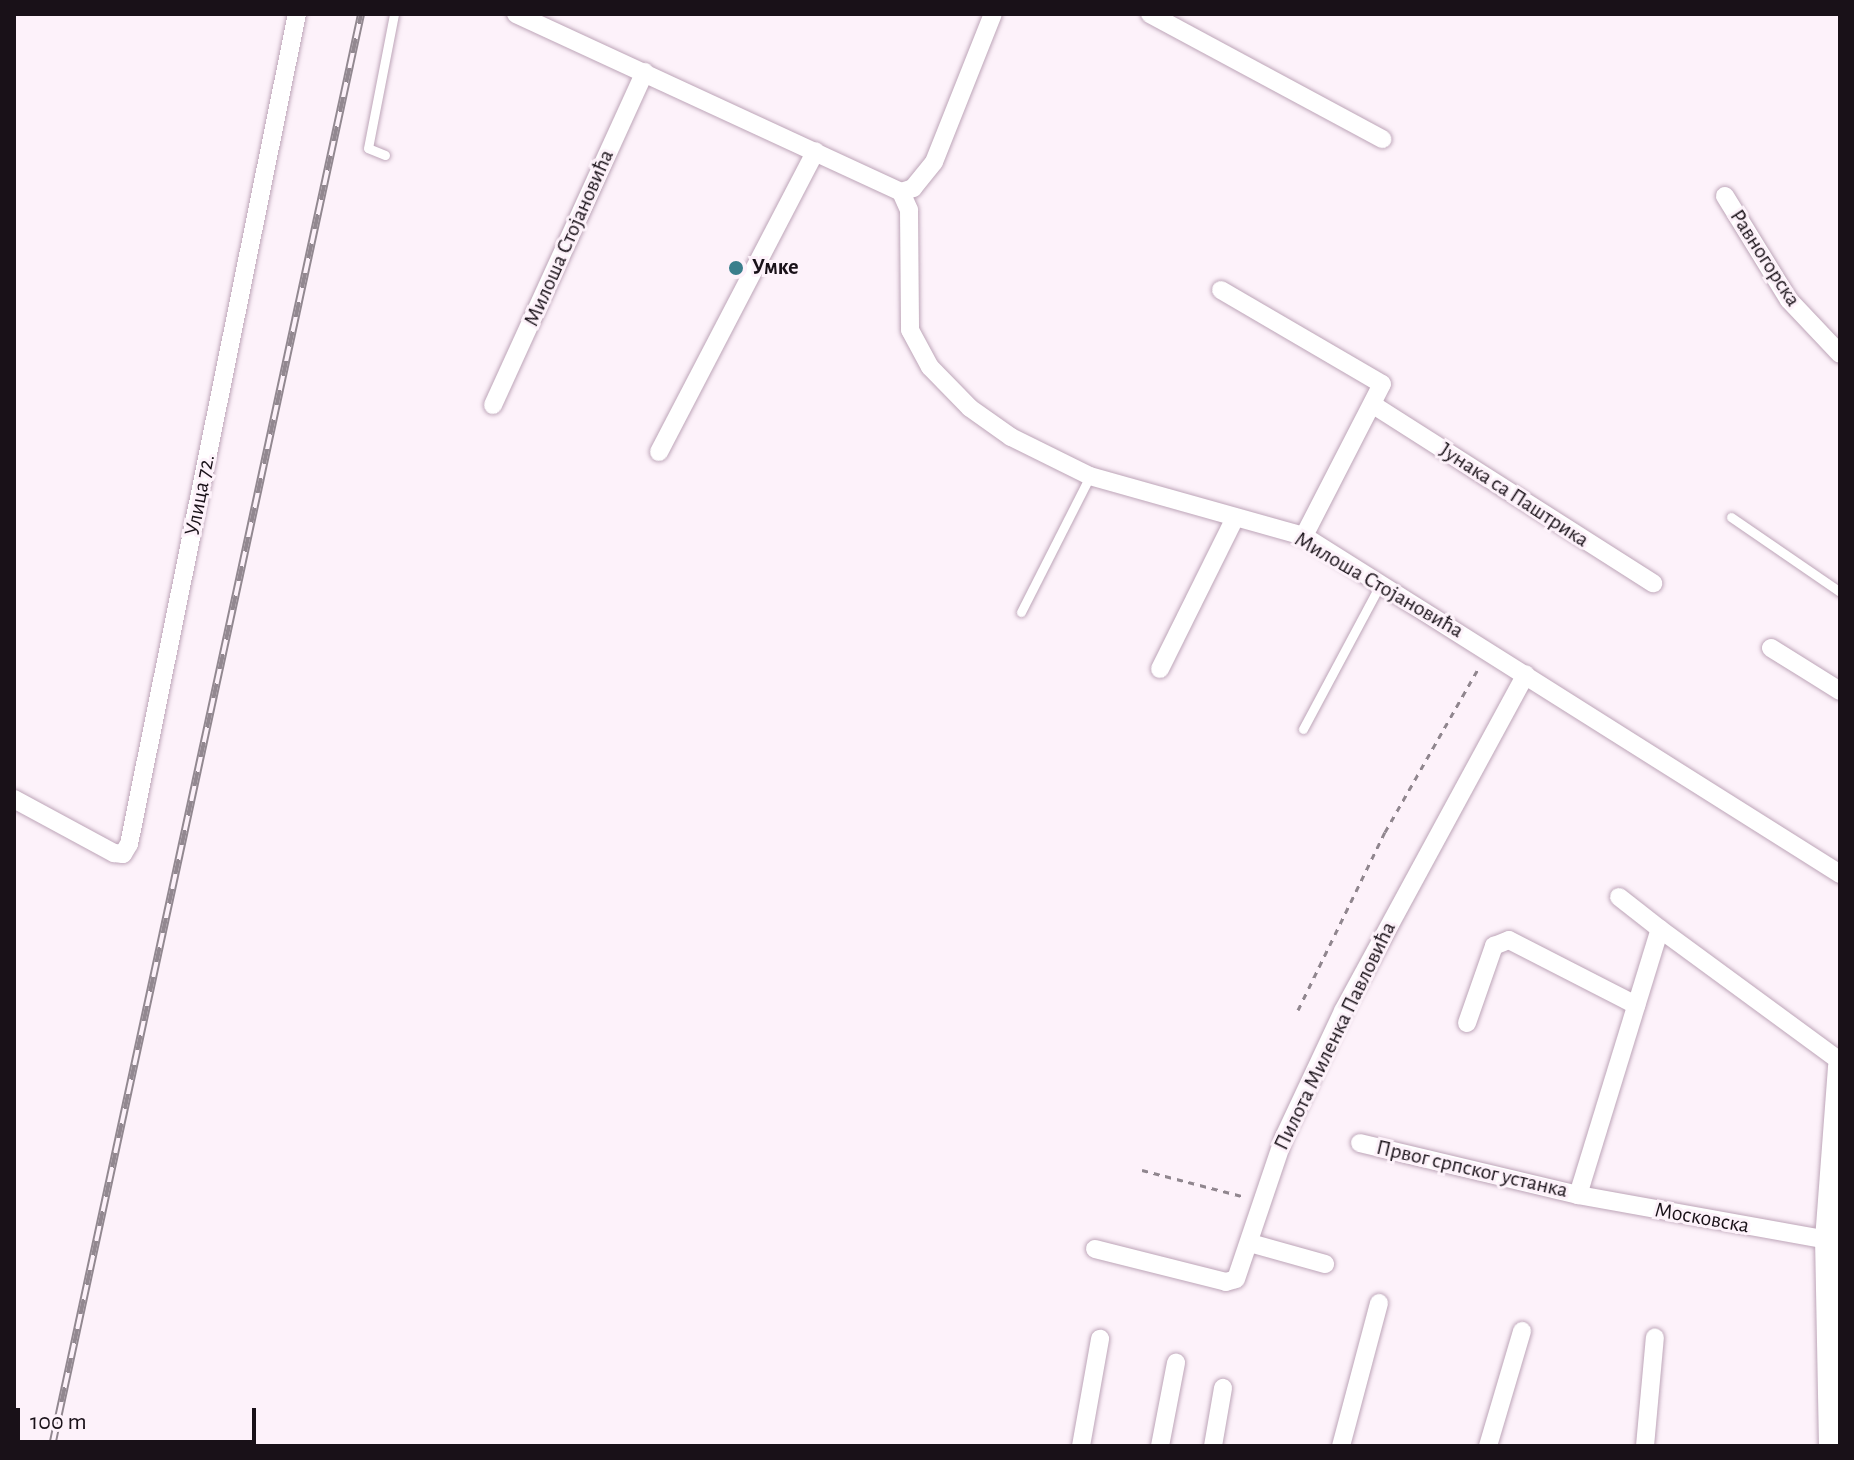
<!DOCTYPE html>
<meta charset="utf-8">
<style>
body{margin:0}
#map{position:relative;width:1854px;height:1460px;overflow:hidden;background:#fdf2fa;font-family:"Alegreya Sans",sans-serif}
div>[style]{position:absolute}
.path>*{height:3px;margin-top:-1.5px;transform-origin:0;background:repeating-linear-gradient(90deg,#90868e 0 6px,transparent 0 12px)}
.roads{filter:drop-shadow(0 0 2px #bda5b8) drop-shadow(0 0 2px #bda5b8)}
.service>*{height:9px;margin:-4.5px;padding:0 4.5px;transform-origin:4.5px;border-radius:4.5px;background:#fff}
.minor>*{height:18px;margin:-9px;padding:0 9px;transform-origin:9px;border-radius:9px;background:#fff}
.secondary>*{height:24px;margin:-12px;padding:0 12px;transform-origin:12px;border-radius:12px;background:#fff}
.rail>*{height:8px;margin-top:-4px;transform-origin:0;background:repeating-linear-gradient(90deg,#fdf2fa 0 15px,#928890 0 30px);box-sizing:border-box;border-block:2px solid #928890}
.dots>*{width:22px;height:22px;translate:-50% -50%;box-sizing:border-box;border:4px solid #fdf2fa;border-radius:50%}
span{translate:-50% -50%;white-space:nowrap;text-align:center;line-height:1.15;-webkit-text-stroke:6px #fdf2fa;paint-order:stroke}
.street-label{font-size:22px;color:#191118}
.poi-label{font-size:22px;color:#191118;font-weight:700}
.left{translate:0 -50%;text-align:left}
.frame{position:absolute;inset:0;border:16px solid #191118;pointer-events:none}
.scale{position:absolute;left:16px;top:1408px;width:240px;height:36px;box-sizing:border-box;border:4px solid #191118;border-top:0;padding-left:10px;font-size:24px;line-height:28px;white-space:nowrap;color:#191118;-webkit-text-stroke:6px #fdf2fa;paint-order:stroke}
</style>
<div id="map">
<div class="path">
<i style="left:1298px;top:1010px;width:198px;rotate:-64deg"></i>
<i style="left:1385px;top:832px;width:190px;rotate:-60.3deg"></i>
<i style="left:1142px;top:1170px;width:107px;rotate:14.6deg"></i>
</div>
<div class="roads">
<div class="service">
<i style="left:385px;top:155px;width:18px;rotate:-158deg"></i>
<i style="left:368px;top:148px;width:136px;rotate:-79deg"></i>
<i style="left:1731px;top:517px;width:132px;rotate:34.5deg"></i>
<i style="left:1021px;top:612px;width:153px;rotate:-63.1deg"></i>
<i style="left:1303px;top:729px;width:166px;rotate:-61.9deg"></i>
</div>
<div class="minor">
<i style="left:516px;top:14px;width:424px;rotate:24.8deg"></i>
<i style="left:901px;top:192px;width:20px;rotate:66deg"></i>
<i style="left:909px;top:210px;width:120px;rotate:89.5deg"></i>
<i style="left:910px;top:330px;width:42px;rotate:61.6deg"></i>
<i style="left:930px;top:367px;width:57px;rotate:45.7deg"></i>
<i style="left:970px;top:408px;width:50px;rotate:35.3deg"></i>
<i style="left:1011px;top:437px;width:88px;rotate:26.3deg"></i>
<i style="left:1090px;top:476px;width:222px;rotate:15.7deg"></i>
<i style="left:1304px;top:536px;width:634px;rotate:32.24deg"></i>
<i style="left:1150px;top:14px;width:264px;rotate:28.3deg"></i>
<i style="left:901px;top:192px;width:13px;rotate:-18deg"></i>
<i style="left:913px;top:188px;width:33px;rotate:-51deg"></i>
<i style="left:934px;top:162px;width:159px;rotate:-68.3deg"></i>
<i style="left:1725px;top:196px;width:122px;rotate:58.4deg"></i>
<i style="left:1789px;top:300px;width:74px;rotate:46.6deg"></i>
<i style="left:1221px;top:290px;width:186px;rotate:30.3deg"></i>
<i style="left:1382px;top:384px;width:171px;rotate:117.2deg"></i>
<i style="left:493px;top:405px;width:366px;rotate:-65.5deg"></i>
<i style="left:1375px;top:406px;width:330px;rotate:32.5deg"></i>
<i style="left:659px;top:452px;width:339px;rotate:-62.5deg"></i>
<i style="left:1771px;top:648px;width:81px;rotate:31.9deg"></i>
<i style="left:1160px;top:669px;width:169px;rotate:-63.6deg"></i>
<i style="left:14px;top:799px;width:114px;rotate:28.4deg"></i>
<i style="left:114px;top:853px;width:9px;rotate:6deg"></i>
<i style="left:123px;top:854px;width:12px;rotate:-59deg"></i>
<i style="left:129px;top:844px;width:847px;rotate:-78.56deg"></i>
<i style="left:1619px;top:897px;width:52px;rotate:38deg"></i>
<i style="left:1467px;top:1023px;width:82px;rotate:-70.7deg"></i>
<i style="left:1494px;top:946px;width:16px;rotate:-22deg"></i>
<i style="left:1509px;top:940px;width:143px;rotate:27.1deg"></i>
<i style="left:1360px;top:1143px;width:224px;rotate:13.4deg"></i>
<i style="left:1578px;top:1195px;width:253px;rotate:10.2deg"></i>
<i style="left:1578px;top:1195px;width:278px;rotate:-72.9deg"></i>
<i style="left:1660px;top:929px;width:223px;rotate:36.3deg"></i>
<i style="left:1250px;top:1243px;width:78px;rotate:15.6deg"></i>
<i style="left:1095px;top:1249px;width:135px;rotate:14.1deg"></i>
<i style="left:1226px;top:1282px;width:10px;rotate:-17deg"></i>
<i style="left:1236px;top:1279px;width:150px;rotate:-71.3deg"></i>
<i style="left:1284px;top:1137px;width:139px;rotate:-64.9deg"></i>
<i style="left:1343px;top:1011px;width:383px;rotate:-61.5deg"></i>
<i style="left:1081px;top:1446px;width:109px;rotate:-79.9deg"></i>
<i style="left:1160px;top:1446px;width:85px;rotate:-79.1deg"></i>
<i style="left:1213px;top:1446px;width:59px;rotate:-80.2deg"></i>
<i style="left:1341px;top:1446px;width:148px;rotate:-75.1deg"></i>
<i style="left:1488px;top:1446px;width:120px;rotate:-73.5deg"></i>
<i style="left:1645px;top:1446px;width:109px;rotate:-84.8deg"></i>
</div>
<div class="secondary">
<i style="left:1831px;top:1446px;width:206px;rotate:-91.1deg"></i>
<i style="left:1827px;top:1240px;width:174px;rotate:-85.7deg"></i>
</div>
</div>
<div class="rail">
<i style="left:52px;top:1446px;width:1465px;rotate:-77.82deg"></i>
</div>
<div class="dots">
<i style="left:736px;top:268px;background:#3a7f8c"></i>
</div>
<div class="street-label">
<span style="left:569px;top:238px;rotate:-66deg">Милоша Стојановића</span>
<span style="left:1765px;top:258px;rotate:57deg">Равногорска</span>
<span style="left:200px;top:495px;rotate:-79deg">Улица 72.</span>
<span style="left:1514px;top:495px;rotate:33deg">Јунака са Паштрика</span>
<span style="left:1379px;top:585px;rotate:30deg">Милоша Стојановића</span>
<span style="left:1335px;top:1036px;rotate:-64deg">Пилота Миленка Павловића</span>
<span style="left:1472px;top:1169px;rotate:13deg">Првог српског устанка</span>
<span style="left:1702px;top:1218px;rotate:10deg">Московска</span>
</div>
<div class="poi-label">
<span class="left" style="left:752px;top:268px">Умке</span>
</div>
<div class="frame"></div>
<div class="scale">100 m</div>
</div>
